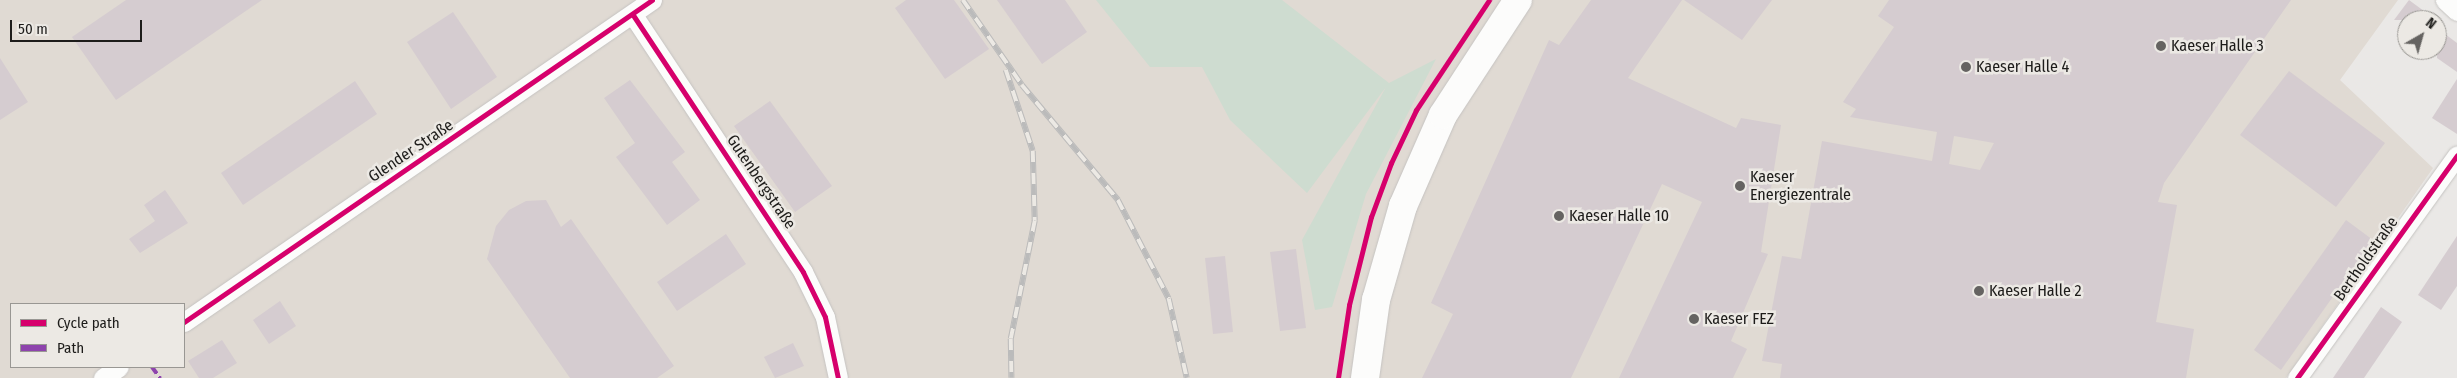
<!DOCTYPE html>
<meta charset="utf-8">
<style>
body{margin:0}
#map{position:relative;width:2457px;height:378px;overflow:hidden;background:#eae8e6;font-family:"Fira Sans Condensed",sans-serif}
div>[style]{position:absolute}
.built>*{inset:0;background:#e0dad3}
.green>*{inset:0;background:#cedcd0}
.building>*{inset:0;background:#d5ccd0}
.roads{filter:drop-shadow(0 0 1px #c5c3c1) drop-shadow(0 0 1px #c5c3c1)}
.minor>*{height:19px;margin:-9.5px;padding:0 9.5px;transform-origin:9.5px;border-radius:9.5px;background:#fcfcfb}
.secondary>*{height:28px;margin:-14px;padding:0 14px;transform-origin:14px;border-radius:14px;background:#fcfcfb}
.rail>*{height:5.5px;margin-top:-2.75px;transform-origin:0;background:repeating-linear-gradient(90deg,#ece9e4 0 11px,#bbb 0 22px);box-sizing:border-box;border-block:1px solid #bbb}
.quiet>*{height:4px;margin-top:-2px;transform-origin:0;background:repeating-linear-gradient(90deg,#8e44ad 0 8px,transparent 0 12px)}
.cycleway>*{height:5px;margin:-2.5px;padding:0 2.5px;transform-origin:2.5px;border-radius:2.5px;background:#d6006c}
.dots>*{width:14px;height:14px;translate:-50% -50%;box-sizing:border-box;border:2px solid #ece9e4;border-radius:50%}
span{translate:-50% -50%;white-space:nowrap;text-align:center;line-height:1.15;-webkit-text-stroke:5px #ece9e4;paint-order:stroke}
.poi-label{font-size:16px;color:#1d1c1a}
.left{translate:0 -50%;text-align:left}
.street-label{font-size:16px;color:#1d1c1a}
.legend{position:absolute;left:10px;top:303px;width:175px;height:65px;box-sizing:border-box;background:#ece9e4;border:1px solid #999793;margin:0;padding:6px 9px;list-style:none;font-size:15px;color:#1d1c1a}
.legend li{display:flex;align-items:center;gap:10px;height:25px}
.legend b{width:25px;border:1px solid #999793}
.north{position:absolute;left:2397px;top:10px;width:50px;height:50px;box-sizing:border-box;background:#ece9e4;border:1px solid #999793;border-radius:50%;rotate:38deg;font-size:14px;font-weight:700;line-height:20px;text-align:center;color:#1d1c1a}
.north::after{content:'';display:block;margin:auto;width:18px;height:22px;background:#656361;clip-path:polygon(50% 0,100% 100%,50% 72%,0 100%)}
.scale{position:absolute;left:10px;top:20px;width:132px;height:22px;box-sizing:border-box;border:2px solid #1d1c1a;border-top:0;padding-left:6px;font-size:15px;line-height:18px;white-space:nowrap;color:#1d1c1a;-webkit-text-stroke:4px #ece9e4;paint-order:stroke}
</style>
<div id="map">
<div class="built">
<i style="clip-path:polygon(evenodd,0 0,2398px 0,2340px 80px,2433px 168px,2286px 378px,0 378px,0 0,11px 304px,184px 304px,184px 367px,11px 367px,11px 304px)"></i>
</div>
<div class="green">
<i style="clip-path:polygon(1096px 0,1282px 0,1389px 83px,1436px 59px,1366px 194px,1332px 307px,1315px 310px,1302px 240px,1386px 87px,1307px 193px,1230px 120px,1202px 67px,1150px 67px)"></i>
</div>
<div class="building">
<i style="clip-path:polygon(126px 0,262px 0,116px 100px,72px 37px)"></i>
<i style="clip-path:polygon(906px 0,954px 0,989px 49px,945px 79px,895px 8px)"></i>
<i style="clip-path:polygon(997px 0,1065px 0,1087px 32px,1042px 64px)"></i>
<i style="clip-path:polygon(1591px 0,1682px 0,1628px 78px,1736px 128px,1741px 118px,1781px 125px,1761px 252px,1768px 254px,1731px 341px,1747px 349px,1733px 378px,1619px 378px,1702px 202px,1662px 184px,1571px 378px,1422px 378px,1453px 314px,1431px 303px,1549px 40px,1559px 45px)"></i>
<i style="clip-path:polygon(1684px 0,1772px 0,1742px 40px)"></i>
<i style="clip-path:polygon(evenodd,1889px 0,2291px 0,2164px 183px,2158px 202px,2177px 205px,2156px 322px,2194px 329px,2186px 378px,1780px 378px,1782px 364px,1762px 361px,1782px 256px,1801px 259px,1822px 141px,1932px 161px,1937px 132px,1850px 117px,1856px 109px,1843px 102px,1894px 27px,1878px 16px,1889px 0,1954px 136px,1994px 143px,1980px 170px,1949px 164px,1954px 136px)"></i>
<i style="clip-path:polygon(2409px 0,2436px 20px,2394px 20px)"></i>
<i style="clip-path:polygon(453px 12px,497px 77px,451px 109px,407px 42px)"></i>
<i style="clip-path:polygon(2437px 28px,2457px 43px,2457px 72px,2437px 58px)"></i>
<i style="clip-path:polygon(0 58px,28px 102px,0 120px)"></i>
<i style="clip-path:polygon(2289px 71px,2385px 143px,2336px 207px,2240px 135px)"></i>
<i style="clip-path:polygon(2457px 79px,2457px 134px,2432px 118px)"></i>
<i style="clip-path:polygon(630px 80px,685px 152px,672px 162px,700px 200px,667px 225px,616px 157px,635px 143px,604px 98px)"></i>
<i style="clip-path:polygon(355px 81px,377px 114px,243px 205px,221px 173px)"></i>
<i style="clip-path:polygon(770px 101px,832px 186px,795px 212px,734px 126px)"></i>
<i style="clip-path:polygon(165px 190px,188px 223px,140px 253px,129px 239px,155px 221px,144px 205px)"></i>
<i style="clip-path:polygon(546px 200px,561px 227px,571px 219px,674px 366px,657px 378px,570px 378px,487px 259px,496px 226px,509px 210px,526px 201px)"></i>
<i style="clip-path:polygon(2346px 220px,2373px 240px,2281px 370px,2254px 350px)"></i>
<i style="clip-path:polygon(726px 234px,746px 264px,677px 311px,657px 282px)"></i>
<i style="clip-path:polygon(2457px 236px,2457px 286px,2441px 310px,2418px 295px)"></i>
<i style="clip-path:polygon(1296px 249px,1306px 328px,1280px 331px,1270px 252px)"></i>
<i style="clip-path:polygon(1225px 256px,1233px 332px,1213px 334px,1205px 258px)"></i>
<i style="clip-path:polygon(280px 301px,296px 326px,269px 344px,253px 320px)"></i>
<i style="clip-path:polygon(2381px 307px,2402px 322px,2364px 378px,2333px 378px)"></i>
<i style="clip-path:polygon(222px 340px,237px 363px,213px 378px,199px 378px,188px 361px)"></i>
<i style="clip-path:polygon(793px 343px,804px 366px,775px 378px,764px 357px)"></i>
</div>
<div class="roads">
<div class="minor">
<i style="left:2445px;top:0;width:16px;rotate:43deg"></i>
<i style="left:633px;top:15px;width:308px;rotate:56.5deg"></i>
<i style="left:803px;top:272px;width:50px;rotate:63.9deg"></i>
<i style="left:825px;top:317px;width:62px;rotate:78deg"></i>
<i style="left:184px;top:322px;width:568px;rotate:-34.53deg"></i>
<i style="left:103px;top:378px;width:19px;rotate:-35deg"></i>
<i style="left:2297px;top:378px;width:274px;rotate:-54.3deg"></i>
</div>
<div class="secondary">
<i style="left:1365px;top:378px;width:79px;rotate:-82deg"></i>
<i style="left:1376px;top:300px;width:98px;rotate:-74deg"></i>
<i style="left:1403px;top:206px;width:99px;rotate:-66.3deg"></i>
<i style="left:1443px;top:115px;width:137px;rotate:-56.9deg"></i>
</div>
</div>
<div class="rail">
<i style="left:963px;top:0;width:103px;rotate:55.2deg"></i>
<i style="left:1022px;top:85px;width:150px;rotate:50.1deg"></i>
<i style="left:1118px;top:200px;width:111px;rotate:62.7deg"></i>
<i style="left:1169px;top:299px;width:81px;rotate:77.2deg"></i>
<i style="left:1006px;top:70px;width:85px;rotate:71.6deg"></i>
<i style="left:1033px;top:151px;width:70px;rotate:88.4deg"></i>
<i style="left:1035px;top:221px;width:120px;rotate:101.5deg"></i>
<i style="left:1011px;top:339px;width:39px;rotate:89deg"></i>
</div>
<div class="quiet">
<i style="left:152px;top:367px;width:14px;rotate:54deg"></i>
</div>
<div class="cycleway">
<i style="left:633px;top:15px;width:308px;rotate:56.5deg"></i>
<i style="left:803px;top:272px;width:50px;rotate:63.9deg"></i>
<i style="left:825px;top:317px;width:62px;rotate:78deg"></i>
<i style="left:184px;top:322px;width:568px;rotate:-34.53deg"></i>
<i style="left:1338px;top:378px;width:74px;rotate:-81.4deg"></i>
<i style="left:1349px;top:305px;width:91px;rotate:-76deg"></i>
<i style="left:1371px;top:217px;width:58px;rotate:-69.7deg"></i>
<i style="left:1391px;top:163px;width:59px;rotate:-64.7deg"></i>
<i style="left:1416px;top:110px;width:132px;rotate:-56.4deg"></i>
<i style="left:2297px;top:378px;width:274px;rotate:-54.3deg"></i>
</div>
<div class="dots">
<i style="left:2161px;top:46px;background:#656361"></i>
<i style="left:1966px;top:67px;background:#656361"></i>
<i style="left:1740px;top:186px;background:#656361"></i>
<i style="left:1559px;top:216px;background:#656361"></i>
<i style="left:1979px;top:291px;background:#656361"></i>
<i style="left:1694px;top:319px;background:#656361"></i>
</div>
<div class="poi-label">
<span class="left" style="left:2171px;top:46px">Kaeser Halle 3</span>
<span class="left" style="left:1976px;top:67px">Kaeser Halle 4</span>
<span class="left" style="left:1750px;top:186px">Kaeser<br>Energiezentrale</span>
<span class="left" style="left:1569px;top:216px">Kaeser Halle 10</span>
<span class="left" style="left:1989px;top:291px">Kaeser Halle 2</span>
<span class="left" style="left:1704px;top:319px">Kaeser FEZ</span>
</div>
<div class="street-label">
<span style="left:411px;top:151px;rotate:-34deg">Glender Straße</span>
<span style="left:761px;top:182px;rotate:56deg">Gutenbergstraße</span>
<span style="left:2366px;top:259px;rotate:-55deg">Bertholdstraße</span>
</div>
<ul class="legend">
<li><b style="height:6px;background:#d6006c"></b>Cycle path</li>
<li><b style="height:6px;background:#8e44ad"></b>Path</li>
</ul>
<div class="north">N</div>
<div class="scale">50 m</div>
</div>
